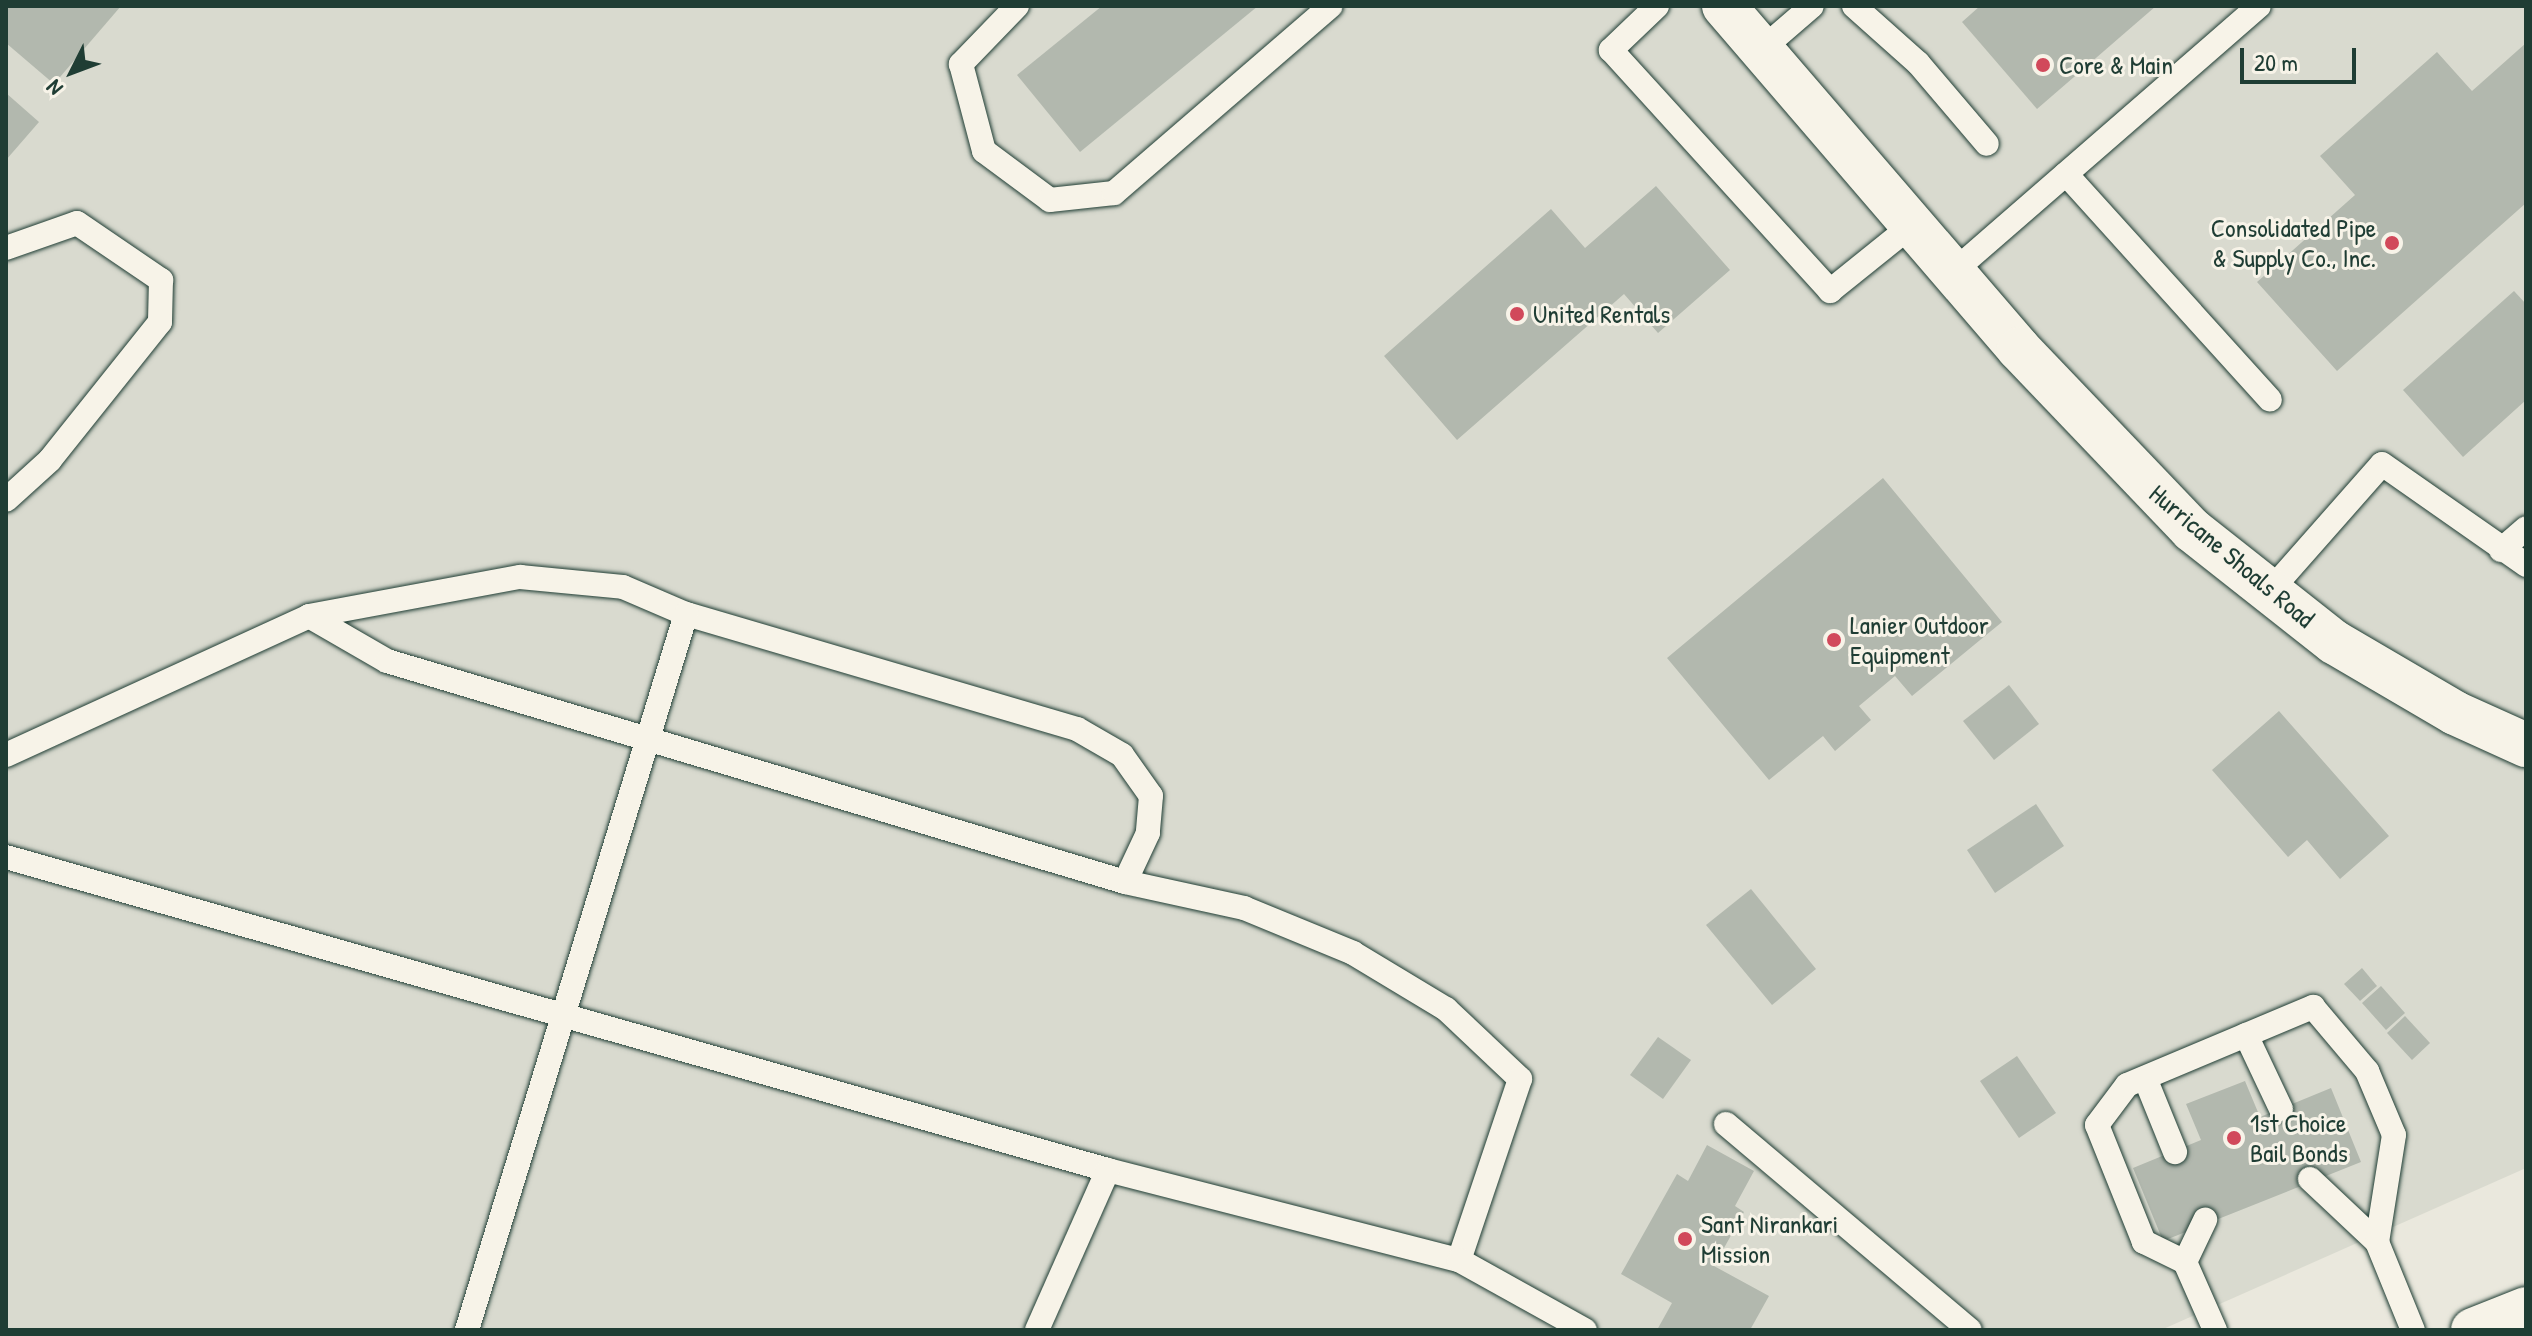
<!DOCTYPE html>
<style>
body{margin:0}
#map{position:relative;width:2532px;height:1336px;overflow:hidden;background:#eae8dd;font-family:"Patrick Hand",sans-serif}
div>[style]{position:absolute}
.built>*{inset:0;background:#d9dacf}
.building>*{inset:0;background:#b2b8ae}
.roads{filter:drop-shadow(0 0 2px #1f3d34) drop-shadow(0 0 2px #1f3d34)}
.lane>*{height:24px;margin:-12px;padding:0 12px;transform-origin:12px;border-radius:12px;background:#f7f3e8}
.secondary>*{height:44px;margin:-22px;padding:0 22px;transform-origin:22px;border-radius:22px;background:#f7f3e8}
.highway>*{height:44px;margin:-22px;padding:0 22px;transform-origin:22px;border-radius:22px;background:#f7f3e8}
.dots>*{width:22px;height:22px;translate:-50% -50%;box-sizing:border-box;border:4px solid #f7f3e8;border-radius:50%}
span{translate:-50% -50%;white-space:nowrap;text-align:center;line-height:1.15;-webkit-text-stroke:6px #f7f3e8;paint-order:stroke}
.poi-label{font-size:26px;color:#1f3d34}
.left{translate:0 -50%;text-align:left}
.right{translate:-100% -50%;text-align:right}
.street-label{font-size:26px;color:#1f3d34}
.frame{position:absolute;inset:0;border:8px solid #1f3d34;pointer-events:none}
.north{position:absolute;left:32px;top:32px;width:80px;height:80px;-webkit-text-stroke:6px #f7f3e8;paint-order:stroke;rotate:228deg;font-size:22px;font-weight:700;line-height:32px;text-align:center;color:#1f3d34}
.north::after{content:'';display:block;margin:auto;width:28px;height:36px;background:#1f3d34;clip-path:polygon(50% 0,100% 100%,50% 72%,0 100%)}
.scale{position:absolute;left:2240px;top:48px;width:116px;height:36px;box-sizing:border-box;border:4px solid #1f3d34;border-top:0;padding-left:10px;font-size:24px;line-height:28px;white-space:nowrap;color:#1f3d34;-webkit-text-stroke:6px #f7f3e8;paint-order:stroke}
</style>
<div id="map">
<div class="built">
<i style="clip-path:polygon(6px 6px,2526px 6px,2526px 1168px,2161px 1330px,6px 1330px)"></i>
</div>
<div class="building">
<i style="clip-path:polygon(6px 6px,121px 6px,54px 84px,6px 43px)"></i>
<i style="clip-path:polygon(1102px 6px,1258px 6px,1080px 152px,1017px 75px)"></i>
<i style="clip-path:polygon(1980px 6px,2156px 6px,2037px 109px,1962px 22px)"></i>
<i style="clip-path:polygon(2526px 43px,2526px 203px,2337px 371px,2257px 282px,2355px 195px,2320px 156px,2437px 52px,2472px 91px)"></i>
<i style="clip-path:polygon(6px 93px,39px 122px,6px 160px)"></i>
<i style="clip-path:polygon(1656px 186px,1730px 270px,1658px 333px,1624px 294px,1457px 440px,1384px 356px,1551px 209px,1585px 248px)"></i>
<i style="clip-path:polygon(2514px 291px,2526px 304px,2526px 400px,2463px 457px,2403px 390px)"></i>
<i style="clip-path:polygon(1883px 478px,2002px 622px,1912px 696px,1895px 676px,1859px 706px,1871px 720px,1835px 751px,1823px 736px,1769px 780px,1667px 658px)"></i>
<i style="clip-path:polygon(2009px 685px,2039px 724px,1994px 760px,1963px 721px)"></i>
<i style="clip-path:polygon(2279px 711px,2389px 836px,2340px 879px,2307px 840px,2288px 857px,2212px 770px)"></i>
<i style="clip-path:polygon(2036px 804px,2064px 846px,1995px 893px,1967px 850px)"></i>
<i style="clip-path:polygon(1751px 889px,1816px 969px,1772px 1005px,1706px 925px)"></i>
<i style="clip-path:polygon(2362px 968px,2377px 986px,2360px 1001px,2344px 984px)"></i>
<i style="clip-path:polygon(2381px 986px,2405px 1013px,2386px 1030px,2362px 1003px)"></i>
<i style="clip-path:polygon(2405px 1016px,2430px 1043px,2412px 1060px,2387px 1033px)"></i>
<i style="clip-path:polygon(1658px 1037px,1691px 1060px,1663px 1099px,1630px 1075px)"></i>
<i style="clip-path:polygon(2017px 1056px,2056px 1113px,2019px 1138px,1980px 1081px)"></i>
<i style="clip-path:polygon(2245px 1081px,2260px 1117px,2331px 1088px,2361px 1162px,2163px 1241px,2133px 1168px,2201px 1140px,2186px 1104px)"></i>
<i style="clip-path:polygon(1707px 1145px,1754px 1171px,1735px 1206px,1744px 1212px,1714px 1266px,1769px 1296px,1750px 1330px,1657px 1330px,1672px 1303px,1621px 1274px,1677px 1174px,1688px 1181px)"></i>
</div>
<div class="roads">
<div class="lane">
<i style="left:1017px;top:6px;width:81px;rotate:134deg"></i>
<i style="left:961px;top:64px;width:90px;rotate:75.2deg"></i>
<i style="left:984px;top:151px;width:82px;rotate:36.6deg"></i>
<i style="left:1050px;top:200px;width:64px;rotate:-6.2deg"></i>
<i style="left:1114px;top:193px;width:286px;rotate:-40.8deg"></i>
<i style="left:1657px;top:6px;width:64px;rotate:136.3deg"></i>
<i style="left:1611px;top:50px;width:326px;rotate:47.7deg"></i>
<i style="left:1830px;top:291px;width:105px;rotate:-38.8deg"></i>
<i style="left:1854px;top:6px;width:86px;rotate:41.7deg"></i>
<i style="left:1918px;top:63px;width:106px;rotate:49.6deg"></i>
<i style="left:1761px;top:50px;width:67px;rotate:-40.8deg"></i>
<i style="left:2066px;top:174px;width:304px;rotate:47.9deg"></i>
<i style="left:6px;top:248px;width:75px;rotate:-19.4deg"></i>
<i style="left:77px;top:223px;width:102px;rotate:34.2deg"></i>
<i style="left:161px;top:280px;width:42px;rotate:91.4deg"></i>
<i style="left:160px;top:322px;width:176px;rotate:128.6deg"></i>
<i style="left:50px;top:460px;width:59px;rotate:137.7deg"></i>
<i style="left:1953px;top:272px;width:405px;rotate:-41deg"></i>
<i style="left:2501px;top:550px;width:33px;rotate:-41deg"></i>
<i style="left:2270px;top:591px;width:169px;rotate:-48.6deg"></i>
<i style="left:2382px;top:464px;width:176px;rotate:35deg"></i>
<i style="left:686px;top:614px;width:408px;rotate:16.4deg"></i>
<i style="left:1077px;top:729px;width:52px;rotate:30deg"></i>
<i style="left:1122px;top:755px;width:50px;rotate:54.7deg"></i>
<i style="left:1151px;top:796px;width:37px;rotate:95deg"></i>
<i style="left:1148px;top:833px;width:54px;rotate:115.1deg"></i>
<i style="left:309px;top:616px;width:90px;rotate:30deg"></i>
<i style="left:387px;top:661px;width:770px;rotate:16.67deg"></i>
<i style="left:1125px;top:882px;width:122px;rotate:12.3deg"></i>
<i style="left:1244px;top:908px;width:118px;rotate:22.4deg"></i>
<i style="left:1353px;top:953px;width:109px;rotate:31.1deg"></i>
<i style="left:1446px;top:1009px;width:102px;rotate:43.4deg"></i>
<i style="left:1520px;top:1079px;width:191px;rotate:108.6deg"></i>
<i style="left:6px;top:755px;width:333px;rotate:-24.6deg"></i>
<i style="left:309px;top:616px;width:215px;rotate:-10.5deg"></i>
<i style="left:520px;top:577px;width:103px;rotate:5.5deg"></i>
<i style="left:623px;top:587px;width:69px;rotate:23.2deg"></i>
<i style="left:686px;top:614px;width:749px;rotate:107.01deg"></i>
<i style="left:6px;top:857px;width:1146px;rotate:15.86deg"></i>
<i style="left:1108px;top:1170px;width:362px;rotate:14.4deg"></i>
<i style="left:1459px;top:1260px;width:144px;rotate:29.1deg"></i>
<i style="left:2246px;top:1035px;width:82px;rotate:64.7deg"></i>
<i style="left:2145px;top:1078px;width:80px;rotate:67.9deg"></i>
<i style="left:1726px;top:1124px;width:319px;rotate:40.2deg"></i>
<i style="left:2310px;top:1179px;width:92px;rotate:43.2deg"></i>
<i style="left:2185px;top:1262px;width:47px;rotate:-64.5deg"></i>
<i style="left:1037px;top:1330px;width:175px;rotate:-66.1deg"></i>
<i style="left:2215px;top:1330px;width:74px;rotate:-113.8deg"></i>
<i style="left:2185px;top:1262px;width:46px;rotate:-154deg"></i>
<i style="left:2144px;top:1242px;width:126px;rotate:-111.9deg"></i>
<i style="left:2097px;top:1125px;width:50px;rotate:-53.1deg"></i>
<i style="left:2127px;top:1085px;width:202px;rotate:-22.8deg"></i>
<i style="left:2313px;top:1007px;width:84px;rotate:49.8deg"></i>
<i style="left:2367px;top:1071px;width:69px;rotate:67.1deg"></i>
<i style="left:2394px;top:1135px;width:108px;rotate:99deg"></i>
<i style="left:2377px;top:1242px;width:95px;rotate:67.8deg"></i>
</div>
<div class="secondary">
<i style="left:1724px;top:6px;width:452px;rotate:49.3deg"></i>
<i style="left:2019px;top:349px;width:250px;rotate:46.3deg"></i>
<i style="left:2192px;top:530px;width:181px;rotate:38.3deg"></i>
<i style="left:2334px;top:642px;width:140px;rotate:30.4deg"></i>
<i style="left:2455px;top:713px;width:78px;rotate:24.3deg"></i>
</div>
<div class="highway">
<i style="left:2473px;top:1330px;width:57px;rotate:-21.6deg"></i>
</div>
</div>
<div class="dots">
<i style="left:2043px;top:65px;background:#d1495b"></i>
<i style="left:2392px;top:243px;background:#d1495b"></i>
<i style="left:1517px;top:314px;background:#d1495b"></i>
<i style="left:1834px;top:640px;background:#d1495b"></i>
<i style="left:2234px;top:1138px;background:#d1495b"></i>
<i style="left:1685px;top:1239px;background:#d1495b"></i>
</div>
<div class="poi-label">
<span class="left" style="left:2059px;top:65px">Core &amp; Main</span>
<span class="right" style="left:2376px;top:243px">Consolidated Pipe<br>&amp; Supply Co., Inc.</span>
<span class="left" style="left:1533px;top:314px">United Rentals</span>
<span class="left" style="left:1850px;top:640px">Lanier Outdoor<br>Equipment</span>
<span class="left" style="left:2250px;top:1138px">1st Choice<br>Bail Bonds</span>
<span class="left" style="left:1701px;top:1239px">Sant Nirankari<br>Mission</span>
</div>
<div class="street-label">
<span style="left:2232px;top:556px;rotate:40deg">Hurricane Shoals Road</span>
</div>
<div class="frame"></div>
<div class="north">N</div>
<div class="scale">20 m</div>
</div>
